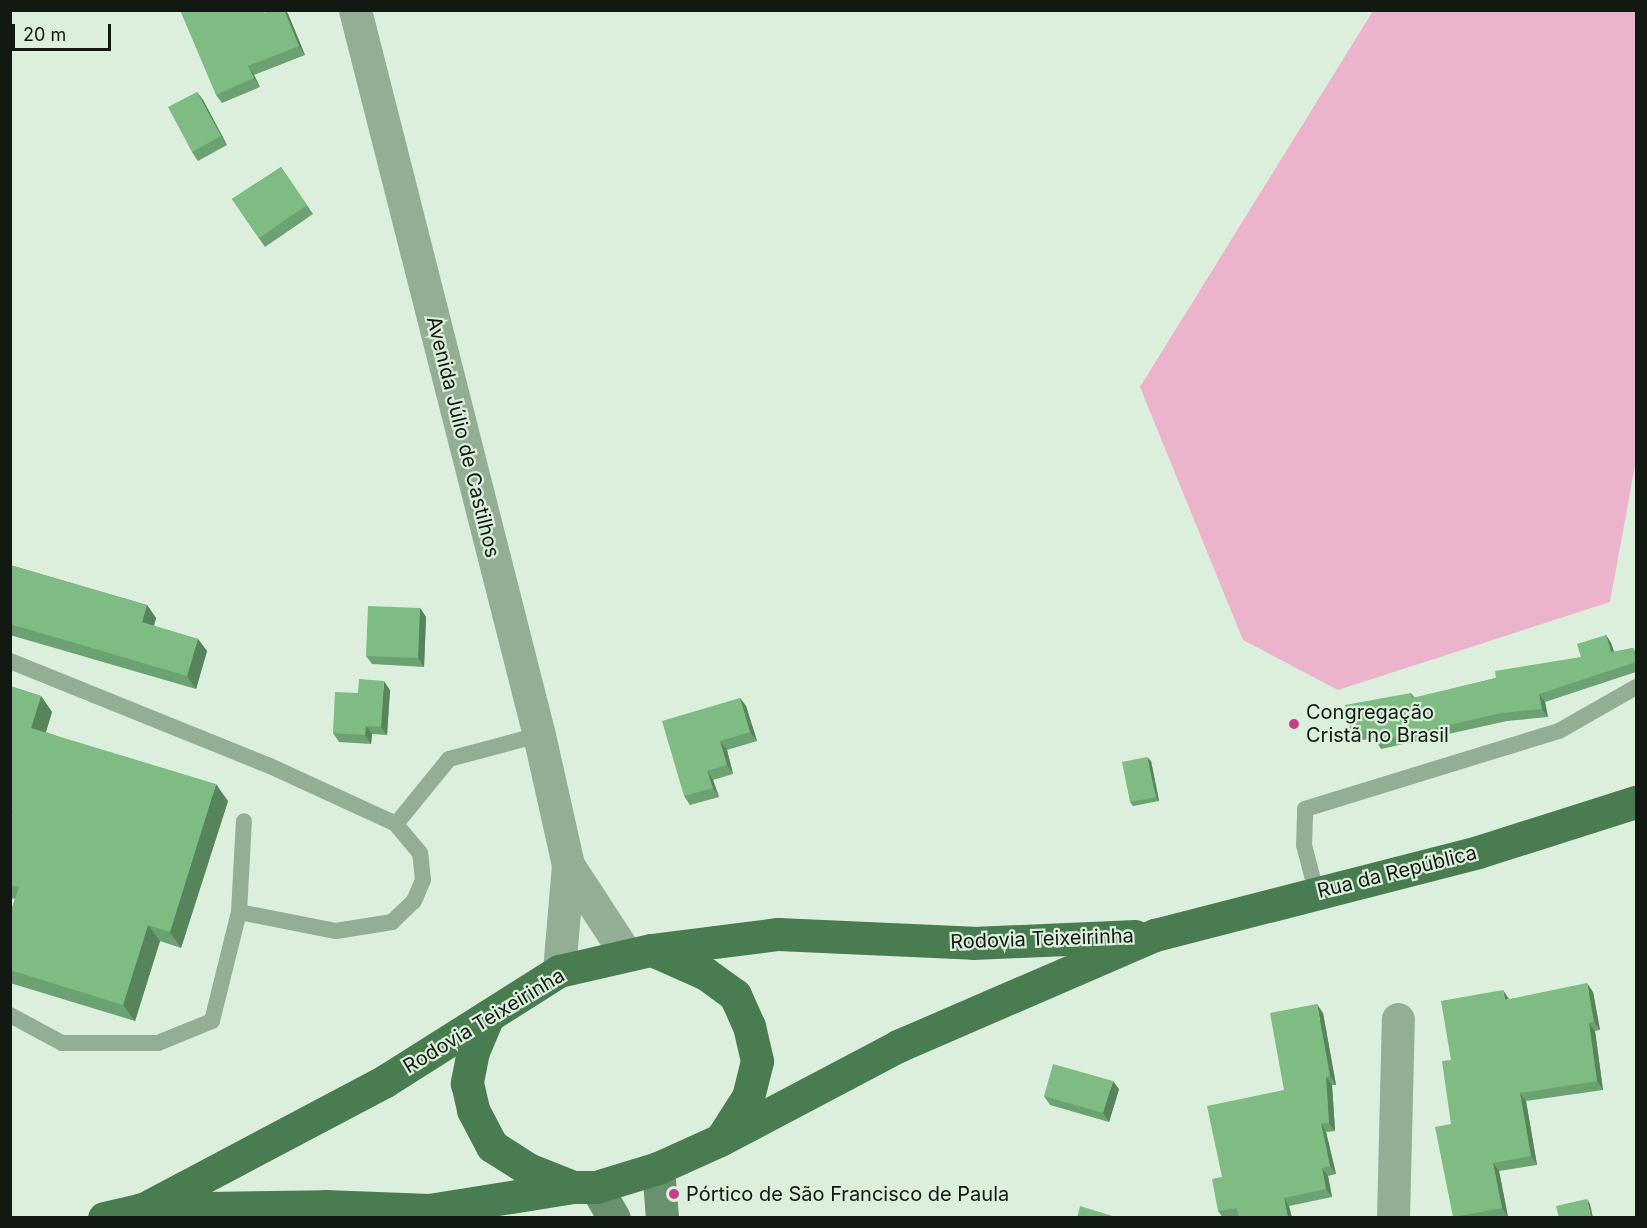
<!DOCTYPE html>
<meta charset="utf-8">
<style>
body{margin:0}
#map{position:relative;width:1647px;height:1228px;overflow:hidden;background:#dbefdc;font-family:Inter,sans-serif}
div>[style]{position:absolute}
.green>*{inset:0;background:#ecb3cd}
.service>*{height:16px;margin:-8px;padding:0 8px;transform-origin:8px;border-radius:8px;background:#93ae95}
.minor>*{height:33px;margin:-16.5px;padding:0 16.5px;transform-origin:16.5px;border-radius:16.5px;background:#93ae95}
.secondary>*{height:33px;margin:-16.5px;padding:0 16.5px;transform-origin:16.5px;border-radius:16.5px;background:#69916d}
.primary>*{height:33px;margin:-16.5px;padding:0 16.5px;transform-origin:16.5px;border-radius:16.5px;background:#497c50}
.wall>*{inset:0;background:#6ca272}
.shaded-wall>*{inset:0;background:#58845c}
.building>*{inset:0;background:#7ebc84}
.dots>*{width:16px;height:16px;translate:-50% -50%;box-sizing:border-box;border:3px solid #dbefdc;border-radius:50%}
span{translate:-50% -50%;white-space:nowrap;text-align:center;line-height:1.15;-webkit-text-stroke:4.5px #dbefdc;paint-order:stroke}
.street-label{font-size:20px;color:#121912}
.poi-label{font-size:20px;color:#121912}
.left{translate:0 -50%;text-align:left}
.frame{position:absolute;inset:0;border:12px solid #121912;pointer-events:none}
.scale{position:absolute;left:12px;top:24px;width:99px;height:27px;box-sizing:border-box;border:3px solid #121912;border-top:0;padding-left:8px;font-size:18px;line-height:21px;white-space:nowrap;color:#121912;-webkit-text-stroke:4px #dbefdc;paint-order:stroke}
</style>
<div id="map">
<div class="green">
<i style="clip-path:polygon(1373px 11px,1636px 11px,1636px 460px,1610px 602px,1338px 690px,1243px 640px,1140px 387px)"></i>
</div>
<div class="service">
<i style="left:10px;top:661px;width:280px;rotate:22deg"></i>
<i style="left:270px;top:766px;width:139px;rotate:24.7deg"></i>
<i style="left:1316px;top:891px;width:48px;rotate:-104.6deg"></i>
<i style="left:1304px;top:845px;width:36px;rotate:-88deg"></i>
<i style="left:1305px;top:809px;width:266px;rotate:-17.1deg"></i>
<i style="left:1559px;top:731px;width:89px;rotate:-29.7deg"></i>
<i style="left:239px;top:912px;width:99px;rotate:11.1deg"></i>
<i style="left:336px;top:931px;width:57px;rotate:-9.1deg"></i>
<i style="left:392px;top:922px;width:30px;rotate:-44deg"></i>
<i style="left:414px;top:901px;width:23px;rotate:-67deg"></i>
<i style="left:423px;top:880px;width:27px;rotate:-96deg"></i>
<i style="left:420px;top:853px;width:38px;rotate:-130deg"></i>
<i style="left:396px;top:824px;width:84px;rotate:-50.8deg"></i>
<i style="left:449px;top:759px;width:93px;rotate:-14.9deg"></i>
<i style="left:10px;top:1015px;width:59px;rotate:28.3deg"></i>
<i style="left:62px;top:1043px;width:96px"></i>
<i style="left:158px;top:1043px;width:58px;rotate:-22.2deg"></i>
<i style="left:212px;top:1021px;width:112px;rotate:-76.1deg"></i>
<i style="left:239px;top:912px;width:91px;rotate:-86.9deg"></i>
</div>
<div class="minor">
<i style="left:355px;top:10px;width:748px;rotate:75.76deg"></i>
<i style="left:539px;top:735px;width:133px;rotate:77.4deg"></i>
<i style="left:568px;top:865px;width:106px;rotate:94.9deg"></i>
<i style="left:568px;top:865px;width:106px;rotate:56.9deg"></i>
<i style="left:1393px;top:1218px;width:199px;rotate:-88.6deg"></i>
</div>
<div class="secondary">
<i style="left:658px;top:1168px;width:50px;rotate:85.4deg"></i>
<i style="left:596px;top:1187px;width:36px;rotate:60deg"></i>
</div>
<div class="primary">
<i style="left:652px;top:950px;width:59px;rotate:24deg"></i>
<i style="left:706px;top:974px;width:36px;rotate:36deg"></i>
<i style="left:735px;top:995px;width:34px;rotate:66deg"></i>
<i style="left:749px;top:1026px;width:36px;rotate:77deg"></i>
<i style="left:757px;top:1061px;width:37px;rotate:104deg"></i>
<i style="left:748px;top:1097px;width:50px;rotate:122.7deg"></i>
<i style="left:488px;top:1016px;width:38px;rotate:113deg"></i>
<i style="left:473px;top:1051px;width:33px;rotate:101deg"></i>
<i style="left:467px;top:1083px;width:28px;rotate:77deg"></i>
<i style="left:473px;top:1110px;width:41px;rotate:62.2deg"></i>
<i style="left:492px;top:1146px;width:43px;rotate:32.6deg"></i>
<i style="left:528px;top:1169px;width:48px;rotate:21.8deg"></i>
<i style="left:149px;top:1206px;width:267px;rotate:-27.9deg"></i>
<i style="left:385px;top:1081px;width:206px;rotate:-32.3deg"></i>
<i style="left:559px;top:971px;width:94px;rotate:-12.9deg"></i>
<i style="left:651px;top:950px;width:128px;rotate:-7.2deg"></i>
<i style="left:778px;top:934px;width:195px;rotate:2.6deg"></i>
<i style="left:973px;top:943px;width:162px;rotate:-2.5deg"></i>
<i style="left:104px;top:1218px;width:39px;rotate:-13deg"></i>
<i style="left:142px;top:1209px;width:183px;rotate:-0.9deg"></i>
<i style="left:325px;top:1206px;width:104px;rotate:2.2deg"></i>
<i style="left:429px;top:1210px;width:146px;rotate:-9.1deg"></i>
<i style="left:573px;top:1187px;width:23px"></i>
<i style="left:596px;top:1187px;width:65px;rotate:-17deg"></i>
<i style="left:658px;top:1168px;width:68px;rotate:-24.3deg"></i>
<i style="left:720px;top:1140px;width:201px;rotate:-27.8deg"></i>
<i style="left:898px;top:1046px;width:280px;rotate:-23.4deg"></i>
<i style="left:1155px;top:935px;width:333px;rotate:-14.4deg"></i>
<i style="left:1478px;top:852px;width:166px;rotate:-17.6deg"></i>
</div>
<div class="wall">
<i style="clip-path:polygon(266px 12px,288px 14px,305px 55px,254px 75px,260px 87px,222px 103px,216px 95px)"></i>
<i style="clip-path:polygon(197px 92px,203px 100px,227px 145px,198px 161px,192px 152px)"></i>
<i style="clip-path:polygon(281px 167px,313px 214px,265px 247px,232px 199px)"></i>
<i style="clip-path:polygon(10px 565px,147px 605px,156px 618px,154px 626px,198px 639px,207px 651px,196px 689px,10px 635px)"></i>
<i style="clip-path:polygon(420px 608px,426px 617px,424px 667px,372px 664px,366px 656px)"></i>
<i style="clip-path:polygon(1606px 635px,1611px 643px,1614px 652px,1633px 648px,1636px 653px,1636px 672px,1545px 702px,1548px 717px,1507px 721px,1381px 749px,1376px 741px,1375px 738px,1357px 741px,1351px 733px,1411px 693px,1415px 698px,1581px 657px)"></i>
<i style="clip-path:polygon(10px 686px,41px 696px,52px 712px,46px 732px,228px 801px,181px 948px,160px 941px,135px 1021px,10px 983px,10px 914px,15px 899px,10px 898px)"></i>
<i style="clip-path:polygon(390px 690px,387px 735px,372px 734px,371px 744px,339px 742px,333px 733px,358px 693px)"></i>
<i style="clip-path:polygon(740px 698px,746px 706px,757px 741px,727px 750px,733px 774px,713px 780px,719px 797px,690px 805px,684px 796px)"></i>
<i style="clip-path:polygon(1151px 761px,1159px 801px,1133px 806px,1130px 802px)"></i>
<i style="clip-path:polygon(1593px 992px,1600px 1030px,1595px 1031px,1603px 1090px,1526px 1101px,1537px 1165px,1499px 1171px,1508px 1217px,1503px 1218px,1453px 1218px,1451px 1124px,1509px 999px)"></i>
<i style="clip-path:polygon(1323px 1013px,1336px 1085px,1332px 1085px,1335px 1131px,1326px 1132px,1336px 1174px,1328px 1176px,1332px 1197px,1289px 1206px,1292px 1218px,1239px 1218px,1239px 1217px,1223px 1218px,1218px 1211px,1222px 1177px,1284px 1090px)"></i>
<i style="clip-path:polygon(1119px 1089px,1109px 1122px,1050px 1105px,1044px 1096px)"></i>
</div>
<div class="shaded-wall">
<i style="clip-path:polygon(284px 10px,286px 10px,288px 14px,305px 55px,299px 46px)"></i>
<i style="clip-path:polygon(248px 66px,254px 75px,260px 87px,254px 78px)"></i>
<i style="clip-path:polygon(197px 92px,203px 100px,227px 145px,221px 136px)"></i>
<i style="clip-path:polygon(147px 605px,156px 618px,151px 635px,142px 622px)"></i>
<i style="clip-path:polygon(420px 608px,426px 617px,424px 667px,418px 658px)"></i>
<i style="clip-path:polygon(1606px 635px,1611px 643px,1617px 660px,1611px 652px)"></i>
<i style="clip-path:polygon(198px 639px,207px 651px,196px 689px,187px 676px)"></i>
<i style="clip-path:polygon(384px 681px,390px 690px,387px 735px,381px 727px)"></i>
<i style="clip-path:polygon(1539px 694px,1545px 702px,1548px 717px,1542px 709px)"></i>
<i style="clip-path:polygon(41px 696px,52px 712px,42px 744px,31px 728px)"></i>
<i style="clip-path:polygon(740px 698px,746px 706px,757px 741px,750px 732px)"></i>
<i style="clip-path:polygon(366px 726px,372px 734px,371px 744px,365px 735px)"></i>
<i style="clip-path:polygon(720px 741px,727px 750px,733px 774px,727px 765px)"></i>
<i style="clip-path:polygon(1147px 757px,1151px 761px,1159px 801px,1156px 797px)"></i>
<i style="clip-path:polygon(707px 771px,713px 780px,719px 797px,713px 788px)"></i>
<i style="clip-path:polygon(216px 784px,228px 801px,181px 948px,170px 932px)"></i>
<i style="clip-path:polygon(148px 925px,160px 941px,135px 1021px,123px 1005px)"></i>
<i style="clip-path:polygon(1587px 983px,1593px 992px,1600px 1030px,1594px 1022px)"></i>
<i style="clip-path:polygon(1503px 990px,1509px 999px,1505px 1000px)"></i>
<i style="clip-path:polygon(1317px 1004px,1323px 1013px,1336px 1085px,1330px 1076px)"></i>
<i style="clip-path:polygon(1589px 1023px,1595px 1031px,1603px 1090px,1597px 1081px)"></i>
<i style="clip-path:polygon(1326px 1077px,1332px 1085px,1335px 1131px,1329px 1123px)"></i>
<i style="clip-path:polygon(1113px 1081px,1119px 1089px,1109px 1122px,1103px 1113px)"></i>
<i style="clip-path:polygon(1520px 1093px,1526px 1101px,1537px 1165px,1531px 1156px)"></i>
<i style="clip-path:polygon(1321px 1123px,1326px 1132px,1336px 1174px,1330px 1166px)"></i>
<i style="clip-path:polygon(1493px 1163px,1499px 1171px,1508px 1217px,1502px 1208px)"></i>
<i style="clip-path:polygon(1322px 1168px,1328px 1176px,1332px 1197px,1326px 1189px)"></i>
<i style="clip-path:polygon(1284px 1198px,1289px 1206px,1292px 1218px,1288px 1218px)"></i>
<i style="clip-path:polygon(1587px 1199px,1590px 1204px,1593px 1218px,1591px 1218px)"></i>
</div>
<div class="building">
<i style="clip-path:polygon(180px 10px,263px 10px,264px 13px,269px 10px,284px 10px,299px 46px,248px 66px,254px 78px,216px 95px)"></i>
<i style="clip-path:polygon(197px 92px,221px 136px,192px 152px,168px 107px)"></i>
<i style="clip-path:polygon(281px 167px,307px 205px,259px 238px,232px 199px)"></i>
<i style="clip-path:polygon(10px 565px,147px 605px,142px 622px,198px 639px,187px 676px,10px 624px)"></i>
<i style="clip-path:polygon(368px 606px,420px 608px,418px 658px,366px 656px)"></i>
<i style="clip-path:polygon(1606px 635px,1611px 652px,1633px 648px,1636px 662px,1539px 694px,1542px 709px,1502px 713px,1376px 741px,1373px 729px,1351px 733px,1345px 705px,1411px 693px,1412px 698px,1496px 678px,1495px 671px,1581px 657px,1577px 644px)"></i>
<i style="clip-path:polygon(359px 679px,384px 681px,381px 727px,366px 726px,365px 735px,333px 733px,335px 692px,358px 693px)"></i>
<i style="clip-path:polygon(10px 686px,41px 696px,31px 728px,216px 784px,170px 932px,148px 925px,123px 1005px,10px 970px,10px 914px,19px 887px,10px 885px,10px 820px,13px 812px,10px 811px)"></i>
<i style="clip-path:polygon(740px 698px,750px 732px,720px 741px,727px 765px,707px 771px,713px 788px,684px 796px,662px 721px)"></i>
<i style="clip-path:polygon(1147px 757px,1156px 797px,1130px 802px,1122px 762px)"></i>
<i style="clip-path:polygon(1587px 983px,1594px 1022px,1589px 1023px,1597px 1081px,1520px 1093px,1531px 1156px,1493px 1163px,1502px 1208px,1453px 1217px,1435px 1127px,1451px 1124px,1442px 1061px,1451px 1060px,1441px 1001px,1503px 990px,1505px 1000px)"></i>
<i style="clip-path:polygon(1317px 1004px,1330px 1076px,1326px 1077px,1329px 1123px,1321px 1123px,1330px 1166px,1322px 1168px,1326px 1189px,1284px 1198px,1288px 1218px,1239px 1218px,1237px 1208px,1218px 1211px,1212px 1179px,1222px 1177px,1207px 1106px,1284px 1090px,1270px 1013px)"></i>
<i style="clip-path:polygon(1053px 1064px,1113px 1081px,1103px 1113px,1044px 1096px)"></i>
<i style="clip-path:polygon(1587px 1199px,1591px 1218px,1559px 1218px,1556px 1206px)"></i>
<i style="clip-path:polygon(1080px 1206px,1119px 1218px,1077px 1218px)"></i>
</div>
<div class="dots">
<i style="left:1294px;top:724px;background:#c14089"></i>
<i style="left:674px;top:1194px;background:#c14089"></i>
</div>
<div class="street-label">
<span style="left:463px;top:437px;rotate:76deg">Avenida Júlio de Castilhos</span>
<span style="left:1397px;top:872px;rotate:-14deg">Rua da República</span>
<span style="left:1042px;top:939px;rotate:-2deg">Rodovia Teixeirinha</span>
<span style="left:484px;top:1021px;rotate:-31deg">Rodovia Teixeirinha</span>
</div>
<div class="poi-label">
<span class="left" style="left:1306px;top:724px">Congregação<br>Cristã no Brasil</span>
<span class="left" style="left:686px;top:1194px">Pórtico de São Francisco de Paula</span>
</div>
<div class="frame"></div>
<div class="scale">20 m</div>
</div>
